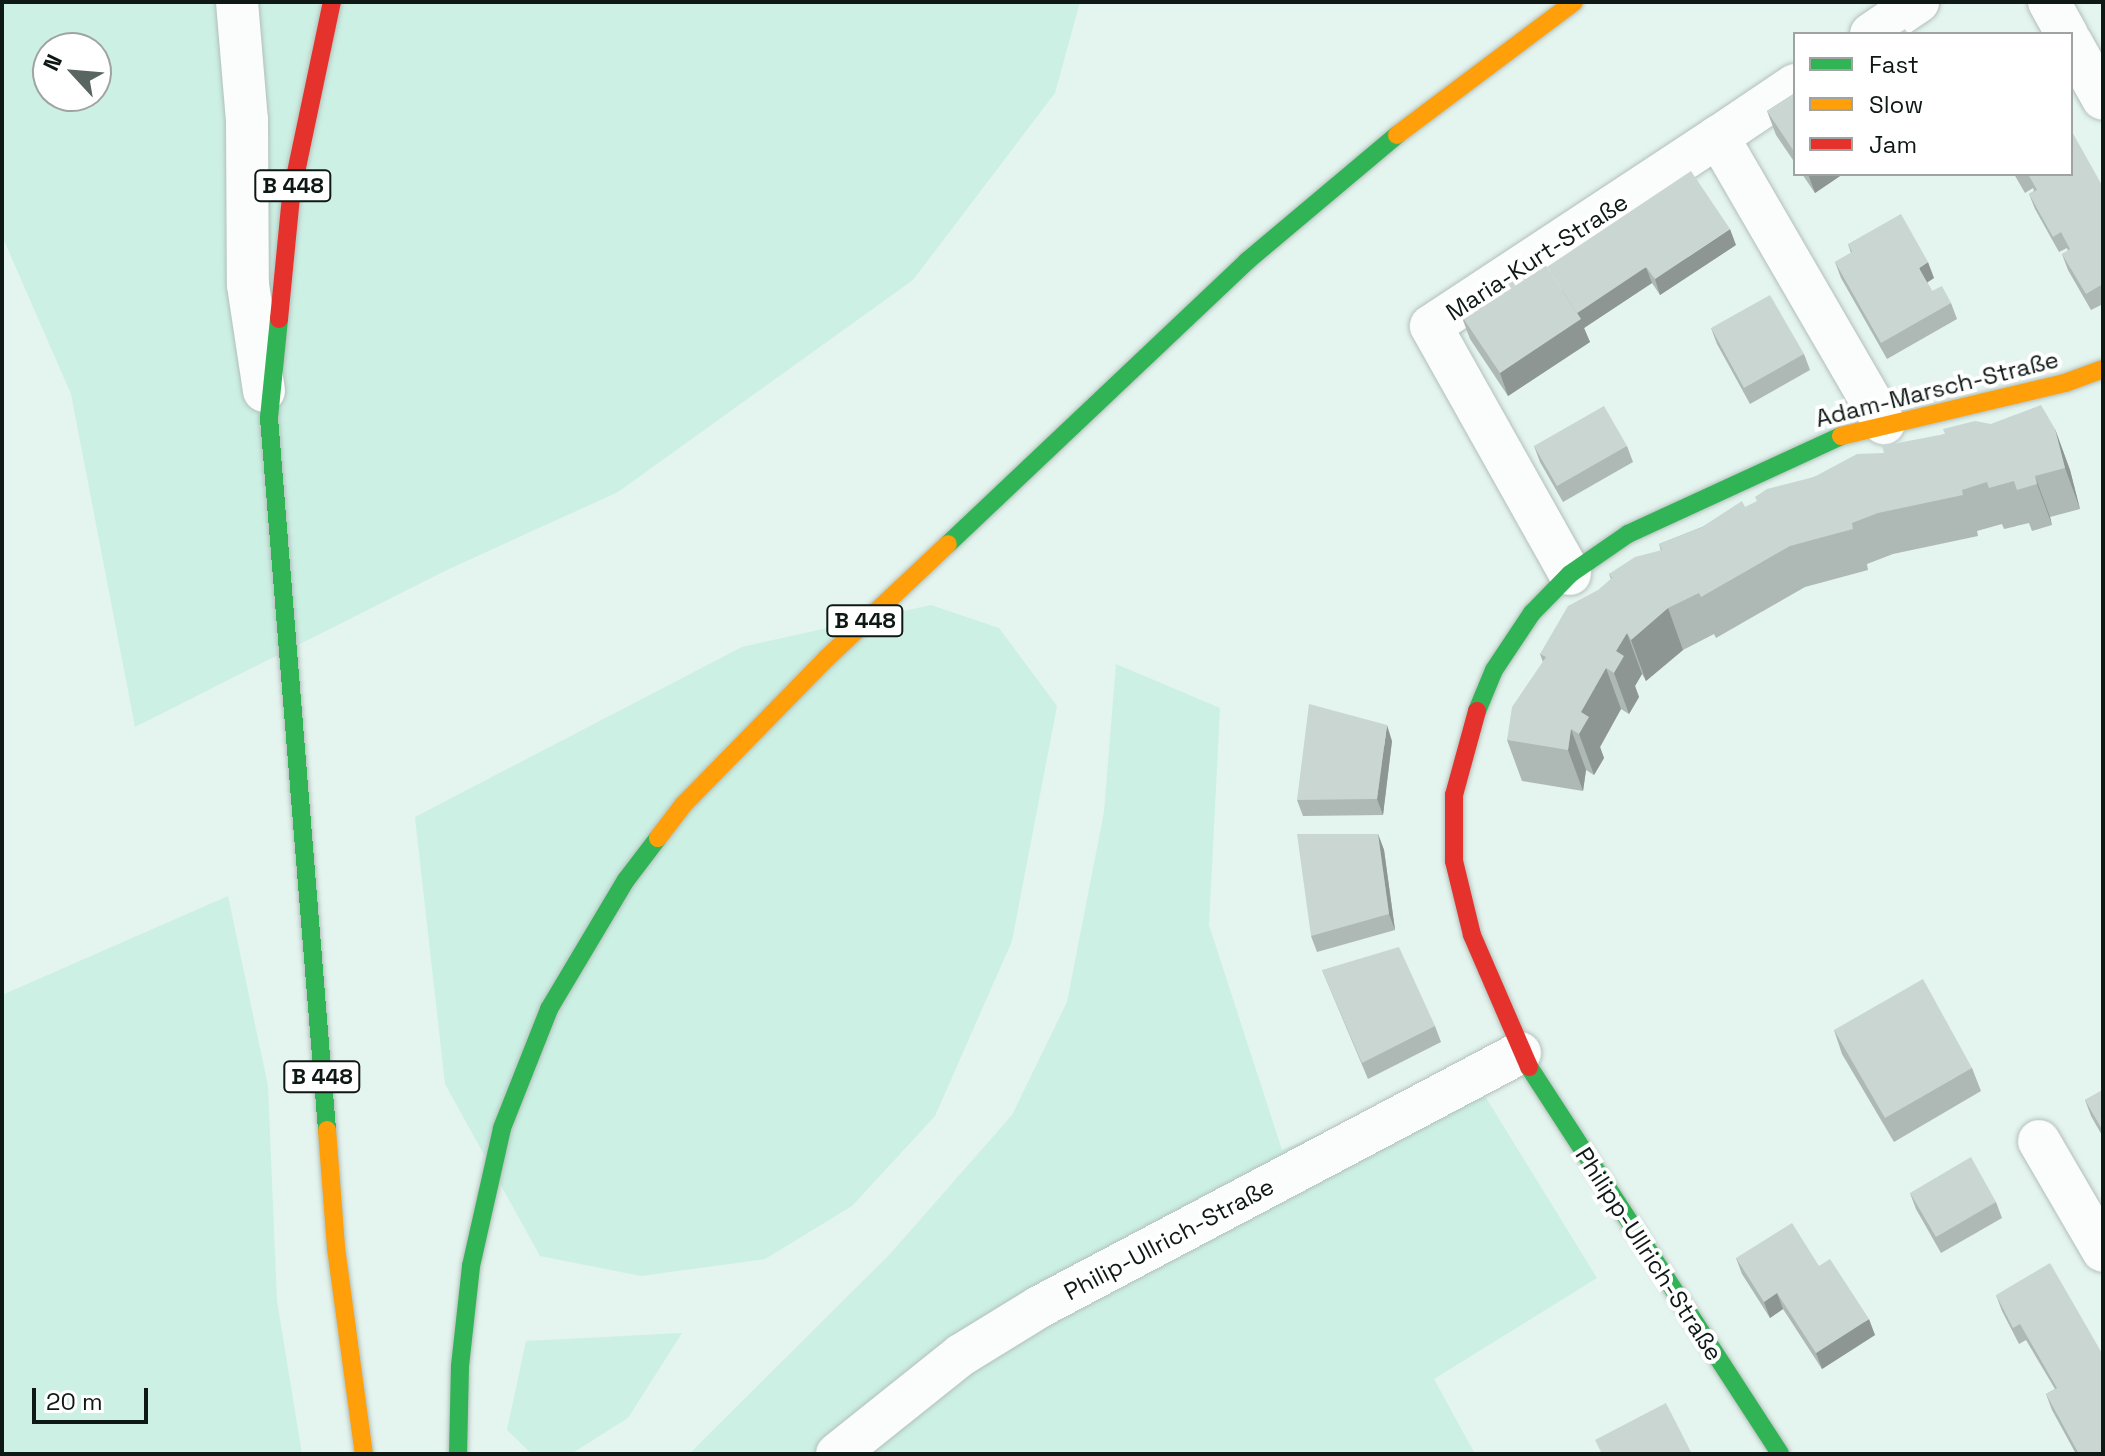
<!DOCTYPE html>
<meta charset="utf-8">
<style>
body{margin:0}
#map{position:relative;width:2105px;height:1456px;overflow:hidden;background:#e4f4ee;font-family:"Space Grotesk",sans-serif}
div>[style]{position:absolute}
.green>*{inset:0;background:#ccf0e4}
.roads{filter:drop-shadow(0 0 2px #b2bfba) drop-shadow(0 0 2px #b2bfba)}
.street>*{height:42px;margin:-21px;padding:0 21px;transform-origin:21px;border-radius:21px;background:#fbfdfc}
.fast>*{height:18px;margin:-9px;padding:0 9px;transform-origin:9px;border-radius:9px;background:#30b455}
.slow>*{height:18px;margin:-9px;padding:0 9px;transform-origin:9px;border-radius:9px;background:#ff9f0a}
.jam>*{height:18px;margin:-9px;padding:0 9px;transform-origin:9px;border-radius:9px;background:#e5322d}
.wall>*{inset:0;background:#aeb8b5}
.shaded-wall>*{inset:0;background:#8d9693}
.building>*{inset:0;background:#cad6d2}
span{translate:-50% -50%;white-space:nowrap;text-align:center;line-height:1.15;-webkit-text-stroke:8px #fff;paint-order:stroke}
.shield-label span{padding:2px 6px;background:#fff;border:2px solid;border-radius:6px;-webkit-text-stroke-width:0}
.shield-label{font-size:22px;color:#0e1815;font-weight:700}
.street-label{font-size:24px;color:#0e1815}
.frame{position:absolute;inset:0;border:4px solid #0e1815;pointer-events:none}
.legend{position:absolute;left:1793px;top:32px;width:280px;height:144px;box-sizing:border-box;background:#fff;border:2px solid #9fa3a1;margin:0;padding:10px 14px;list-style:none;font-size:24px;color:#0e1815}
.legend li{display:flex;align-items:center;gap:16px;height:40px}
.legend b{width:40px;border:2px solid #9fa3a1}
.north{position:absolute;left:32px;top:32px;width:80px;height:80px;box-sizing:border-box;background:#fff;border:2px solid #9fa3a1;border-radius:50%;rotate:296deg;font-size:22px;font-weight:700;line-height:32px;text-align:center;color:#0e1815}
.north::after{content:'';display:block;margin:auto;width:28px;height:36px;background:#596561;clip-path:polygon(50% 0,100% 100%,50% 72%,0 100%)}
.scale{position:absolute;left:32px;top:1388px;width:116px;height:36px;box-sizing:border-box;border:4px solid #0e1815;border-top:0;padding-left:10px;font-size:24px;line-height:28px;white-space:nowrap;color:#0e1815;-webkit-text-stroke:6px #fff;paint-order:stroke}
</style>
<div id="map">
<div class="green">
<i style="clip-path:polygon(evenodd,2px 2px,1080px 2px,1055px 93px,913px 280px,618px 492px,449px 569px,135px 727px,71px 394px,2px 236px,2px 2px,48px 48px,96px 48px,96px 96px,48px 96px,48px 48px)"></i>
<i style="clip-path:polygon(931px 605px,999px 628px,1057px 706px,1012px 941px,935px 1116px,852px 1206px,765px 1259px,641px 1276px,540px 1256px,445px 1084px,415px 817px,742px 647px)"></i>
<i style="clip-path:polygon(1116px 664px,1220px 708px,1209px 925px,1282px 1150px,1469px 1070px,1597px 1278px,1434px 1379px,1475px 1454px,689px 1454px,890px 1254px,1012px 1115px,1067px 1002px,1104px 812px)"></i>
<i style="clip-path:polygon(228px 896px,268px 1086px,277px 1301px,302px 1454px,2px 1454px,2px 995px)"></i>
<i style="clip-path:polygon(682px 1333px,628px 1418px,571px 1454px,532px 1454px,507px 1430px,526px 1341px)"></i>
</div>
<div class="roads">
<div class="street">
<i style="left:237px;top:2px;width:118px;rotate:85.2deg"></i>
<i style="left:247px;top:120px;width:165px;rotate:89.7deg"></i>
<i style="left:248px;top:285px;width:107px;rotate:81.4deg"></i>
<i style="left:2049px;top:2px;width:37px;rotate:61deg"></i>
<i style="left:1871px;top:34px;width:57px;rotate:-34.2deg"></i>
<i style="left:2071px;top:42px;width:65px;rotate:60.7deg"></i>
<i style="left:1718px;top:137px;width:93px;rotate:-34deg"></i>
<i style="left:1570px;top:574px;width:284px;rotate:-119.3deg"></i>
<i style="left:1431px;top:326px;width:344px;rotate:-33.4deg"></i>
<i style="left:1718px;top:137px;width:331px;rotate:59.9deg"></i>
<i style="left:2039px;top:1141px;width:127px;rotate:59.8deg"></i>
<i style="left:837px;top:1454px;width:159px;rotate:-38.6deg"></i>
<i style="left:961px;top:1355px;width:92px;rotate:-31.6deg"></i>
<i style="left:1039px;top:1307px;width:544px;rotate:-27.84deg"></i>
</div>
<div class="fast">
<i style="left:279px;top:319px;width:100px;rotate:95.8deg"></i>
<i style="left:269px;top:418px;width:714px;rotate:85.34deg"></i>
<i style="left:948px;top:544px;width:412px;rotate:-43.4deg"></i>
<i style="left:1247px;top:261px;width:196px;rotate:-40deg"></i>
<i style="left:1477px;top:711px;width:44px;rotate:-67.5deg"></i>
<i style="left:1494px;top:670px;width:69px;rotate:-56.3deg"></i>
<i style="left:1532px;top:613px;width:54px;rotate:-45.7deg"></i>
<i style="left:1570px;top:574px;width:70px;rotate:-34.6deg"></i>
<i style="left:1628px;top:534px;width:234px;rotate:-24.7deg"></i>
<i style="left:1529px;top:1067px;width:461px;rotate:57deg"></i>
<i style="left:458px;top:1454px;width:88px;rotate:-88.7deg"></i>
<i style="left:460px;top:1366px;width:101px;rotate:-83.7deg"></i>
<i style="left:471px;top:1266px;width:141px;rotate:-77.3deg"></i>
<i style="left:502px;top:1128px;width:128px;rotate:-68.4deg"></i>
<i style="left:549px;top:1009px;width:150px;rotate:-59.2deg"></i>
<i style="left:626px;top:880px;width:53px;rotate:-52.7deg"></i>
</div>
<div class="slow">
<i style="left:1397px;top:135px;width:221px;rotate:-36.9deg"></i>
<i style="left:1841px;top:436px;width:230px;rotate:-13.3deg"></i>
<i style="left:2065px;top:383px;width:40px;rotate:-20.2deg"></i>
<i style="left:658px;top:838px;width:43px;rotate:-52.6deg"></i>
<i style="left:684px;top:804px;width:204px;rotate:-45.6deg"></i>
<i style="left:827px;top:658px;width:166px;rotate:-43.3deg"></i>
<i style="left:327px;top:1130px;width:118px;rotate:85.6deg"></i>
<i style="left:336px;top:1248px;width:208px;rotate:82.3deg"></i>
</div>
<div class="jam">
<i style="left:279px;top:319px;width:124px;rotate:-84.4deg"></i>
<i style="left:291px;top:196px;width:198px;rotate:-78.1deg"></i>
<i style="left:1477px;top:711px;width:87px;rotate:105.3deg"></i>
<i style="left:1454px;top:795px;width:66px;rotate:90deg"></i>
<i style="left:1454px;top:861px;width:76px;rotate:76.3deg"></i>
<i style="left:1472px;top:935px;width:144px;rotate:66.6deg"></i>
</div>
</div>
<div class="wall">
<i style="clip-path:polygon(1795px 93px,1795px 163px,1776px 135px,1767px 111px)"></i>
<i style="clip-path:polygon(1802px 174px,1843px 174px,1815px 193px)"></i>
<i style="clip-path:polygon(2014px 174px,2071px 174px,2103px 187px,2103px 304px,2091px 310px,2068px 270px,2062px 254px,2068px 251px,2067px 248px,2059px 252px,2035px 209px,2029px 194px,2034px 191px,2033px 188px,2025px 193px)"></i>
<i style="clip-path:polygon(1848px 244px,1934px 278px,1927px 282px,1932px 291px,1951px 303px,1957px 319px,1887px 359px,1841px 278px,1835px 262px,1851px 253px)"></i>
<i style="clip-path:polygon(1736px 245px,1660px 295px,1652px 283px,1584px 328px,1590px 342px,1508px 396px,1470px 339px,1461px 315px)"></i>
<i style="clip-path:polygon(1711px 328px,1804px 354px,1810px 370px,1750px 404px,1717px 344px)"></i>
<i style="clip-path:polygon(1991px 424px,2055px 429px,2070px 470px,2080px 509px,2050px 517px,2052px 525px,2032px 531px,2029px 523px,2004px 529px,2002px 524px,1977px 531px,1978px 536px,1893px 554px,1867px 564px,1868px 570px,1805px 587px,1716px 638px,1714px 634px,1683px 650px,1646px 681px,1642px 674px,1635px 686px,1639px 697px,1629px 714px,1621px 709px,1600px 747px,1604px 758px,1594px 775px,1586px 770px,1583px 791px,1522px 781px,1507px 740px,1543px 662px,1540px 654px,1611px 579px,1609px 574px,1661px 551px,1659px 544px,1702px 527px,1814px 477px,1884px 453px,1945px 434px)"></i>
<i style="clip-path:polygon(1534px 446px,1627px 446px,1633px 462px,1563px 502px,1540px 462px)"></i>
<i style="clip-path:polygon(1392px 741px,1383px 815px,1303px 816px,1297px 800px)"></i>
<i style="clip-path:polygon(1378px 834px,1384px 850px,1395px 930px,1317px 952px,1311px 936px)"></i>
<i style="clip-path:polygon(1322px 970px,1435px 1026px,1441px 1042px,1368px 1079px)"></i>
<i style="clip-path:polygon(1834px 1030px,1972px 1068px,1981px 1091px,1894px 1142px,1842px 1054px)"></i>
<i style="clip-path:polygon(2103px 1090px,2103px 1137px,2091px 1116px,2085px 1100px)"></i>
<i style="clip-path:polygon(1910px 1193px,1996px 1202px,2002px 1218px,1941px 1253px,1916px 1209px)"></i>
<i style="clip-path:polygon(1736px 1258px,1819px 1266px,1875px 1335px,1822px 1369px,1783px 1309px,1770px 1318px,1742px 1274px)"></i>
<i style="clip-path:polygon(1996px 1295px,2103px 1355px,2103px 1454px,2076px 1454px,2052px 1410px,2046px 1394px,2055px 1389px,2026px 1340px,2019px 1344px,2002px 1311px)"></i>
</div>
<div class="shaded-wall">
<i style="clip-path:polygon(1808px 174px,1843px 174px,1815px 193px)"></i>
<i style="clip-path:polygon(1730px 229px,1736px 245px,1660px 295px,1655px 279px)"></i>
<i style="clip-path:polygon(1928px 262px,1934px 278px,1925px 284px,1919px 268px)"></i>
<i style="clip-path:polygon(1646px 267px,1652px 283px,1584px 328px,1590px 342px,1508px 396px,1500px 373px,1576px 314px)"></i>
<i style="clip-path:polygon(2055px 429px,2070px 470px,2080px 509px,2065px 468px)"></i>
<i style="clip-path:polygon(2035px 476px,2050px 517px,2052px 525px,2037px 484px)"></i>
<i style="clip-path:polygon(1668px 608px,1683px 650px,1646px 681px,1631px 640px)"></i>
<i style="clip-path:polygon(1627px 633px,1642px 674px,1635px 686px,1639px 697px,1629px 714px,1614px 673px,1616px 651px)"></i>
<i style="clip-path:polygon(1606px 668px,1621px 709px,1600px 747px,1604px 758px,1594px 775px,1579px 734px,1581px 712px)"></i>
<i style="clip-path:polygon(1387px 725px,1392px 741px,1383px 815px,1377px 799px)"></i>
<i style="clip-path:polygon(1571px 729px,1586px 770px,1583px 791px,1568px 750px)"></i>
<i style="clip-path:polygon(1378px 834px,1384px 850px,1395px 930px,1389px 914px)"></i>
<i style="clip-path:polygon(1777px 1293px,1783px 1309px,1770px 1318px,1764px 1302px)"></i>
<i style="clip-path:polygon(1869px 1319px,1875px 1335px,1822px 1369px,1816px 1353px)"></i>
</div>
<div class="building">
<i style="clip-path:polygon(1905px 29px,1908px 34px,1897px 34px)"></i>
<i style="clip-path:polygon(1795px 93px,1795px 153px,1767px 111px)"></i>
<i style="clip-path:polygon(2071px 130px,2103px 187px,2103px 284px,2086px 294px,2062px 254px,2070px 249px,2061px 232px,2053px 237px,2029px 194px,2037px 190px,2028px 174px,2071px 174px)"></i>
<i style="clip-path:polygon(1691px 171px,1730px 229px,1655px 279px,1646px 267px,1577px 313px,1547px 267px)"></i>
<i style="clip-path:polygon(1901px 214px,1928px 262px,1919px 268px,1932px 291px,1942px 286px,1951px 303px,1881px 343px,1835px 262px,1852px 252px,1848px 244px)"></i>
<i style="clip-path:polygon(1543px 261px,1581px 319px,1500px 373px,1461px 315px)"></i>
<i style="clip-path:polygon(1770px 295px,1804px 354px,1744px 388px,1711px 328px)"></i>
<i style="clip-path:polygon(2041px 405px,2055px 429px,2065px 468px,2035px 476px,2037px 484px,2017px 490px,2014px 481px,1989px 488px,1987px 482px,1962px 490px,1963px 495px,1878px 513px,1852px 523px,1853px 529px,1790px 546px,1701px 597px,1699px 593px,1668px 608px,1631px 640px,1627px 633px,1616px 651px,1624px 656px,1614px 673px,1606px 668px,1581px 712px,1589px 717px,1579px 734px,1571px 729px,1568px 750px,1507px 740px,1512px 707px,1546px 657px,1540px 654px,1568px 606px,1598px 590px,1612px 578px,1609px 574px,1635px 557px,1662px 550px,1659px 544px,1702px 527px,1742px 501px,1745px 507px,1757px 501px,1755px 497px,1767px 489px,1814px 477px,1857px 454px,1884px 453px,1882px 446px,1945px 434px,1943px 429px,1975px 421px,1991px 424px)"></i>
<i style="clip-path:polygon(1604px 406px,1627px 446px,1557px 486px,1534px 446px)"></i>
<i style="clip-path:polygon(1309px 704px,1387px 725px,1377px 799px,1297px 800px)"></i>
<i style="clip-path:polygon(1297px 834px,1378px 834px,1389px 914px,1311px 936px)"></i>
<i style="clip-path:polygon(1399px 947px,1435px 1026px,1362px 1063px,1322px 970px)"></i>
<i style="clip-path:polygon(1923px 979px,1972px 1068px,1885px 1118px,1834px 1030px)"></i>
<i style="clip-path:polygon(2103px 1090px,2103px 1131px,2085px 1100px)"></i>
<i style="clip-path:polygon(1971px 1157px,1996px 1202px,1936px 1237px,1910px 1193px)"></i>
<i style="clip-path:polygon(1792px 1223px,1819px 1266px,1830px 1259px,1869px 1319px,1816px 1353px,1777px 1293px,1764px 1302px,1736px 1258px)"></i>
<i style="clip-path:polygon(2050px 1263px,2103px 1355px,2103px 1453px,2101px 1454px,2079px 1454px,2046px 1394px,2057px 1388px,2020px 1324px,2013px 1328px,1996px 1295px)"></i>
<i style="clip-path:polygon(1666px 1403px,1692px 1454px,1602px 1454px,1595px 1440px)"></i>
</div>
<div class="shield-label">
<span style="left:293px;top:186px">B 448</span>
<span style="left:865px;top:621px">B 448</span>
<span style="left:322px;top:1077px">B 448</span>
</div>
<div class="street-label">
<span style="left:1537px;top:257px;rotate:-33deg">Maria-Kurt-Straße</span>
<span style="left:1937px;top:389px;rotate:-14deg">Adam-Marsch-Straße</span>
<span style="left:1169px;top:1239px;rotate:-28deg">Philip-Ullrich-Straße</span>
<span style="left:1649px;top:1254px;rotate:57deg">Philipp-Ullrich-Straße</span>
</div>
<div class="frame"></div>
<ul class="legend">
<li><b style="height:10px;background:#30b455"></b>Fast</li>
<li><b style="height:10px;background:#ff9f0a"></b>Slow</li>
<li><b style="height:10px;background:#e5322d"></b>Jam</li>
</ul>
<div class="north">N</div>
<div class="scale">20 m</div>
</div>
